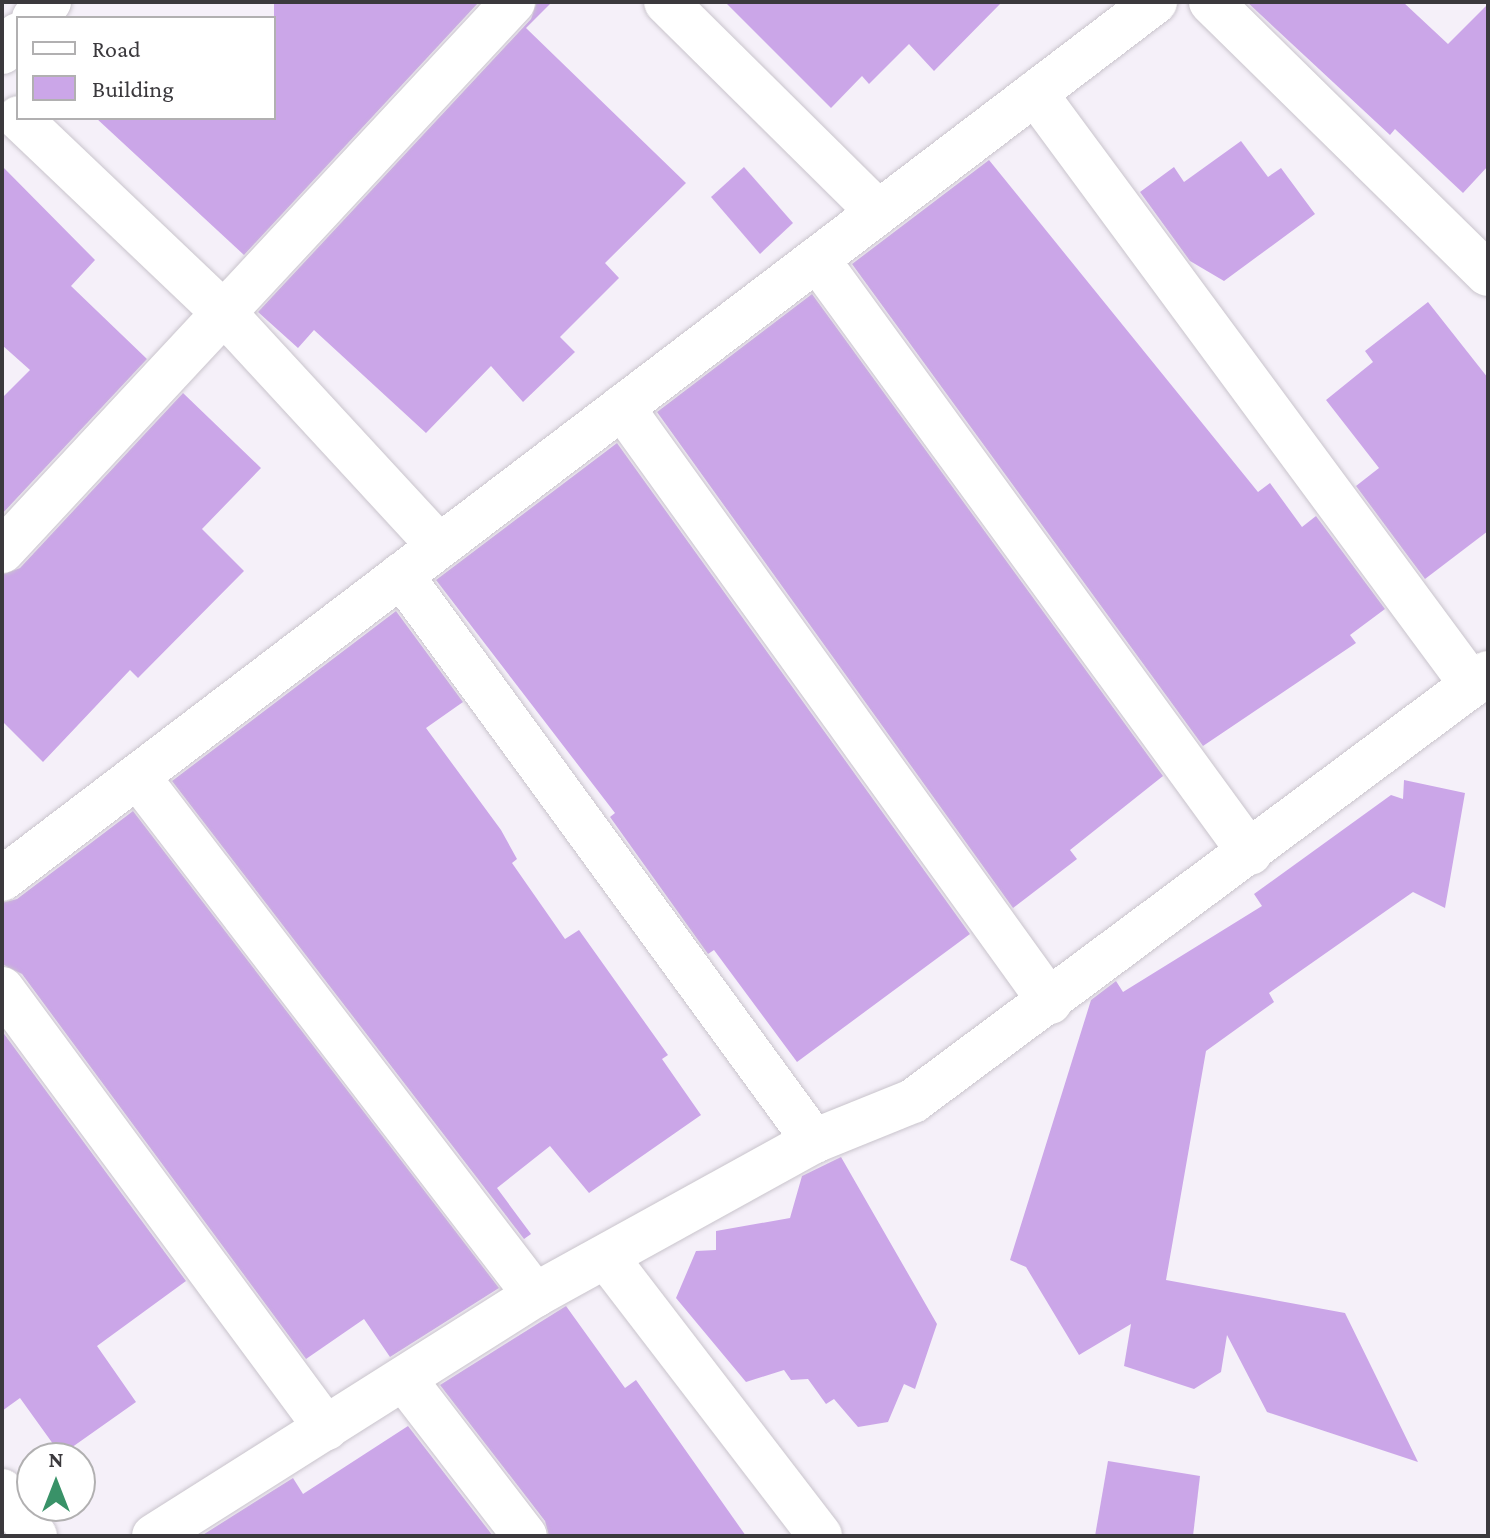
<!DOCTYPE html>
<style>
body{margin:0}
#map{position:relative;width:1490px;height:1538px;overflow:hidden;background:#f5f0f9;font-family:"Crimson Pro",serif}
div>[style]{position:absolute}
.building>*{inset:0;background:#cba6e8}
.roads{filter:drop-shadow(0 0 2px #c9c4cc) drop-shadow(0 0 2px #c9c4cc)}
.minor>*{height:44px;margin:-22px;padding:0 22px;transform-origin:22px;border-radius:22px;background:#fff}
span{translate:-50% -50%;white-space:nowrap;text-align:center;line-height:1.15;-webkit-text-stroke:7px #fff;paint-order:stroke}
.frame{position:absolute;inset:0;border:4px solid #3b393d;pointer-events:none}
.legend{position:absolute;left:16px;top:16px;width:260px;height:104px;box-sizing:border-box;background:#fff;border:2px solid #b1b0b1;margin:0;padding:10px 14px;list-style:none;font-size:24px;color:#3b393d}
.legend li{display:flex;align-items:center;gap:16px;height:40px}
.legend b{width:40px;border:2px solid #b1b0b1}
.north{position:absolute;left:16px;top:1442px;width:80px;height:80px;box-sizing:border-box;background:#fff;border:2px solid #b1b0b1;border-radius:50%;rotate:0deg;font-size:22px;font-weight:700;line-height:32px;text-align:center;color:#3b393d}
.north::after{content:'';display:block;margin:auto;width:28px;height:36px;background:#399268;clip-path:polygon(50% 0,100% 100%,50% 72%,0 100%)}
</style>
<div id="map">
<div class="building">
<i style="clip-path:polygon(274px 2px,479px 2px,244px 255px,96px 118px,274px 118px)"></i>
<i style="clip-path:polygon(537px 2px,552px 2px,526px 28px,686px 183px,605px 263px,619px 278px,560px 337px,575px 352px,523px 402px,491px 366px,426px 433px,314px 330px,298px 348px,258px 312px,531px 19px)"></i>
<i style="clip-path:polygon(725px 2px,1002px 2px,934px 71px,909px 44px,869px 84px,862px 76px,831px 108px)"></i>
<i style="clip-path:polygon(1247px 2px,1403px 2px,1448px 44px,1488px 4px,1488px 166px,1463px 193px,1395px 129px,1390px 135px)"></i>
<i style="clip-path:polygon(1241px 141px,1268px 177px,1281px 168px,1315px 214px,1224px 281px,1190px 261px,1140px 192px,1174px 167px,1184px 182px)"></i>
<i style="clip-path:polygon(989px 160px,1258px 492px,1270px 483px,1302px 527px,1316px 516px,1385px 609px,1350px 635px,1356px 643px,1203px 746px,852px 264px)"></i>
<i style="clip-path:polygon(2px 166px,95px 260px,71px 286px,147px 359px,2px 514px,2px 398px,30px 370px,2px 345px)"></i>
<i style="clip-path:polygon(744px 167px,793px 223px,760px 254px,711px 197px)"></i>
<i style="clip-path:polygon(812px 294px,1163px 776px,1070px 850px,1077px 859px,1013px 908px,657px 412px)"></i>
<i style="clip-path:polygon(1428px 302px,1488px 378px,1488px 531px,1425px 579px,1356px 486px,1379px 468px,1326px 400px,1373px 362px,1365px 351px)"></i>
<i style="clip-path:polygon(183px 393px,261px 468px,202px 529px,244px 571px,138px 678px,130px 670px,43px 762px,2px 721px,2px 575px,20px 568px)"></i>
<i style="clip-path:polygon(617px 443px,970px 934px,797px 1062px,714px 950px,708px 954px,610px 817px,615px 813px,436px 580px)"></i>
<i style="clip-path:polygon(396px 611px,463px 702px,426px 728px,501px 830px,517px 859px,512px 863px,565px 939px,579px 930px,668px 1055px,662px 1059px,701px 1115px,589px 1193px,550px 1146px,497px 1188px,531px 1234px,524px 1239px,172px 781px)"></i>
<i style="clip-path:polygon(1404px 780px,1465px 793px,1445px 908px,1413px 892px,1269px 993px,1274px 1002px,1206px 1051px,1166px 1280px,1345px 1313px,1418px 1462px,1267px 1412px,1227px 1335px,1221px 1372px,1194px 1389px,1124px 1366px,1131px 1324px,1079px 1355px,1026px 1267px,1010px 1260px,1091px 1000px,1116px 981px,1123px 992px,1262px 906px,1254px 894px,1391px 795px,1403px 799px)"></i>
<i style="clip-path:polygon(133px 811px,499px 1288px,390px 1357px,364px 1319px,306px 1359px,22px 974px,2px 964px,2px 903px,17px 899px)"></i>
<i style="clip-path:polygon(2px 1031px,186px 1281px,97px 1346px,136px 1402px,61px 1455px,20px 1398px,2px 1411px)"></i>
<i style="clip-path:polygon(841px 1157px,937px 1324px,915px 1389px,904px 1384px,888px 1422px,858px 1427px,834px 1399px,826px 1404px,808px 1379px,791px 1380px,784px 1370px,746px 1382px,676px 1298px,696px 1251px,716px 1250px,716px 1231px,790px 1218px,802px 1176px)"></i>
<i style="clip-path:polygon(566px 1306px,625px 1388px,636px 1380px,746px 1536px,549px 1536px,545px 1521px,440px 1385px)"></i>
<i style="clip-path:polygon(408px 1426px,493px 1536px,201px 1536px,293px 1478px,303px 1494px)"></i>
<i style="clip-path:polygon(1108px 1461px,1200px 1476px,1193px 1536px,1095px 1536px)"></i>
</div>
<div class="roads">
<div class="minor">
<i style="left:666px;top:2px;width:298px;rotate:44.7deg"></i>
<i style="left:1211px;top:2px;width:388px;rotate:44.5deg"></i>
<i style="left:34px;top:18px;width:22px;rotate:-47deg"></i>
<i style="left:2px;top:52px;width:23px;rotate:-47deg"></i>
<i style="left:1035px;top:93px;width:736px;rotate:53.57deg"></i>
<i style="left:19px;top:118px;width:286px;rotate:43.6deg"></i>
<i style="left:226px;top:315px;width:314px;rotate:47.3deg"></i>
<i style="left:817px;top:259px;width:735px;rotate:53.91deg"></i>
<i style="left:622px;top:407px;width:733px;rotate:54.27deg"></i>
<i style="left:2px;top:551px;width:750px;rotate:-47.05deg"></i>
<i style="left:401px;top:575px;width:701px;rotate:53.88deg"></i>
<i style="left:138px;top:777px;width:653px;rotate:52.53deg"></i>
<i style="left:2px;top:879px;width:1449px;rotate:-37.26deg"></i>
<i style="left:2px;top:989px;width:546px;rotate:53.57deg"></i>
<i style="left:607px;top:1258px;width:350px;rotate:52.5deg"></i>
<i style="left:404px;top:1379px;width:198px;rotate:52.4deg"></i>
<i style="left:2px;top:1491px;width:56px;rotate:53.7deg"></i>
<i style="left:154px;top:1536px;width:451px;rotate:-32.3deg"></i>
<i style="left:535px;top:1295px;width:319px;rotate:-28.9deg"></i>
<i style="left:814px;top:1141px;width:107px;rotate:-22deg"></i>
<i style="left:913px;top:1101px;width:717px;rotate:-36.66deg"></i>
</div>
</div>
<div class="frame"></div>
<ul class="legend">
<li><b style="height:10px;background:#fff"></b>Road</li>
<li><b style="height:22px;background:#cba6e8"></b>Building</li>
</ul>
<div class="north">N</div>
</div>
